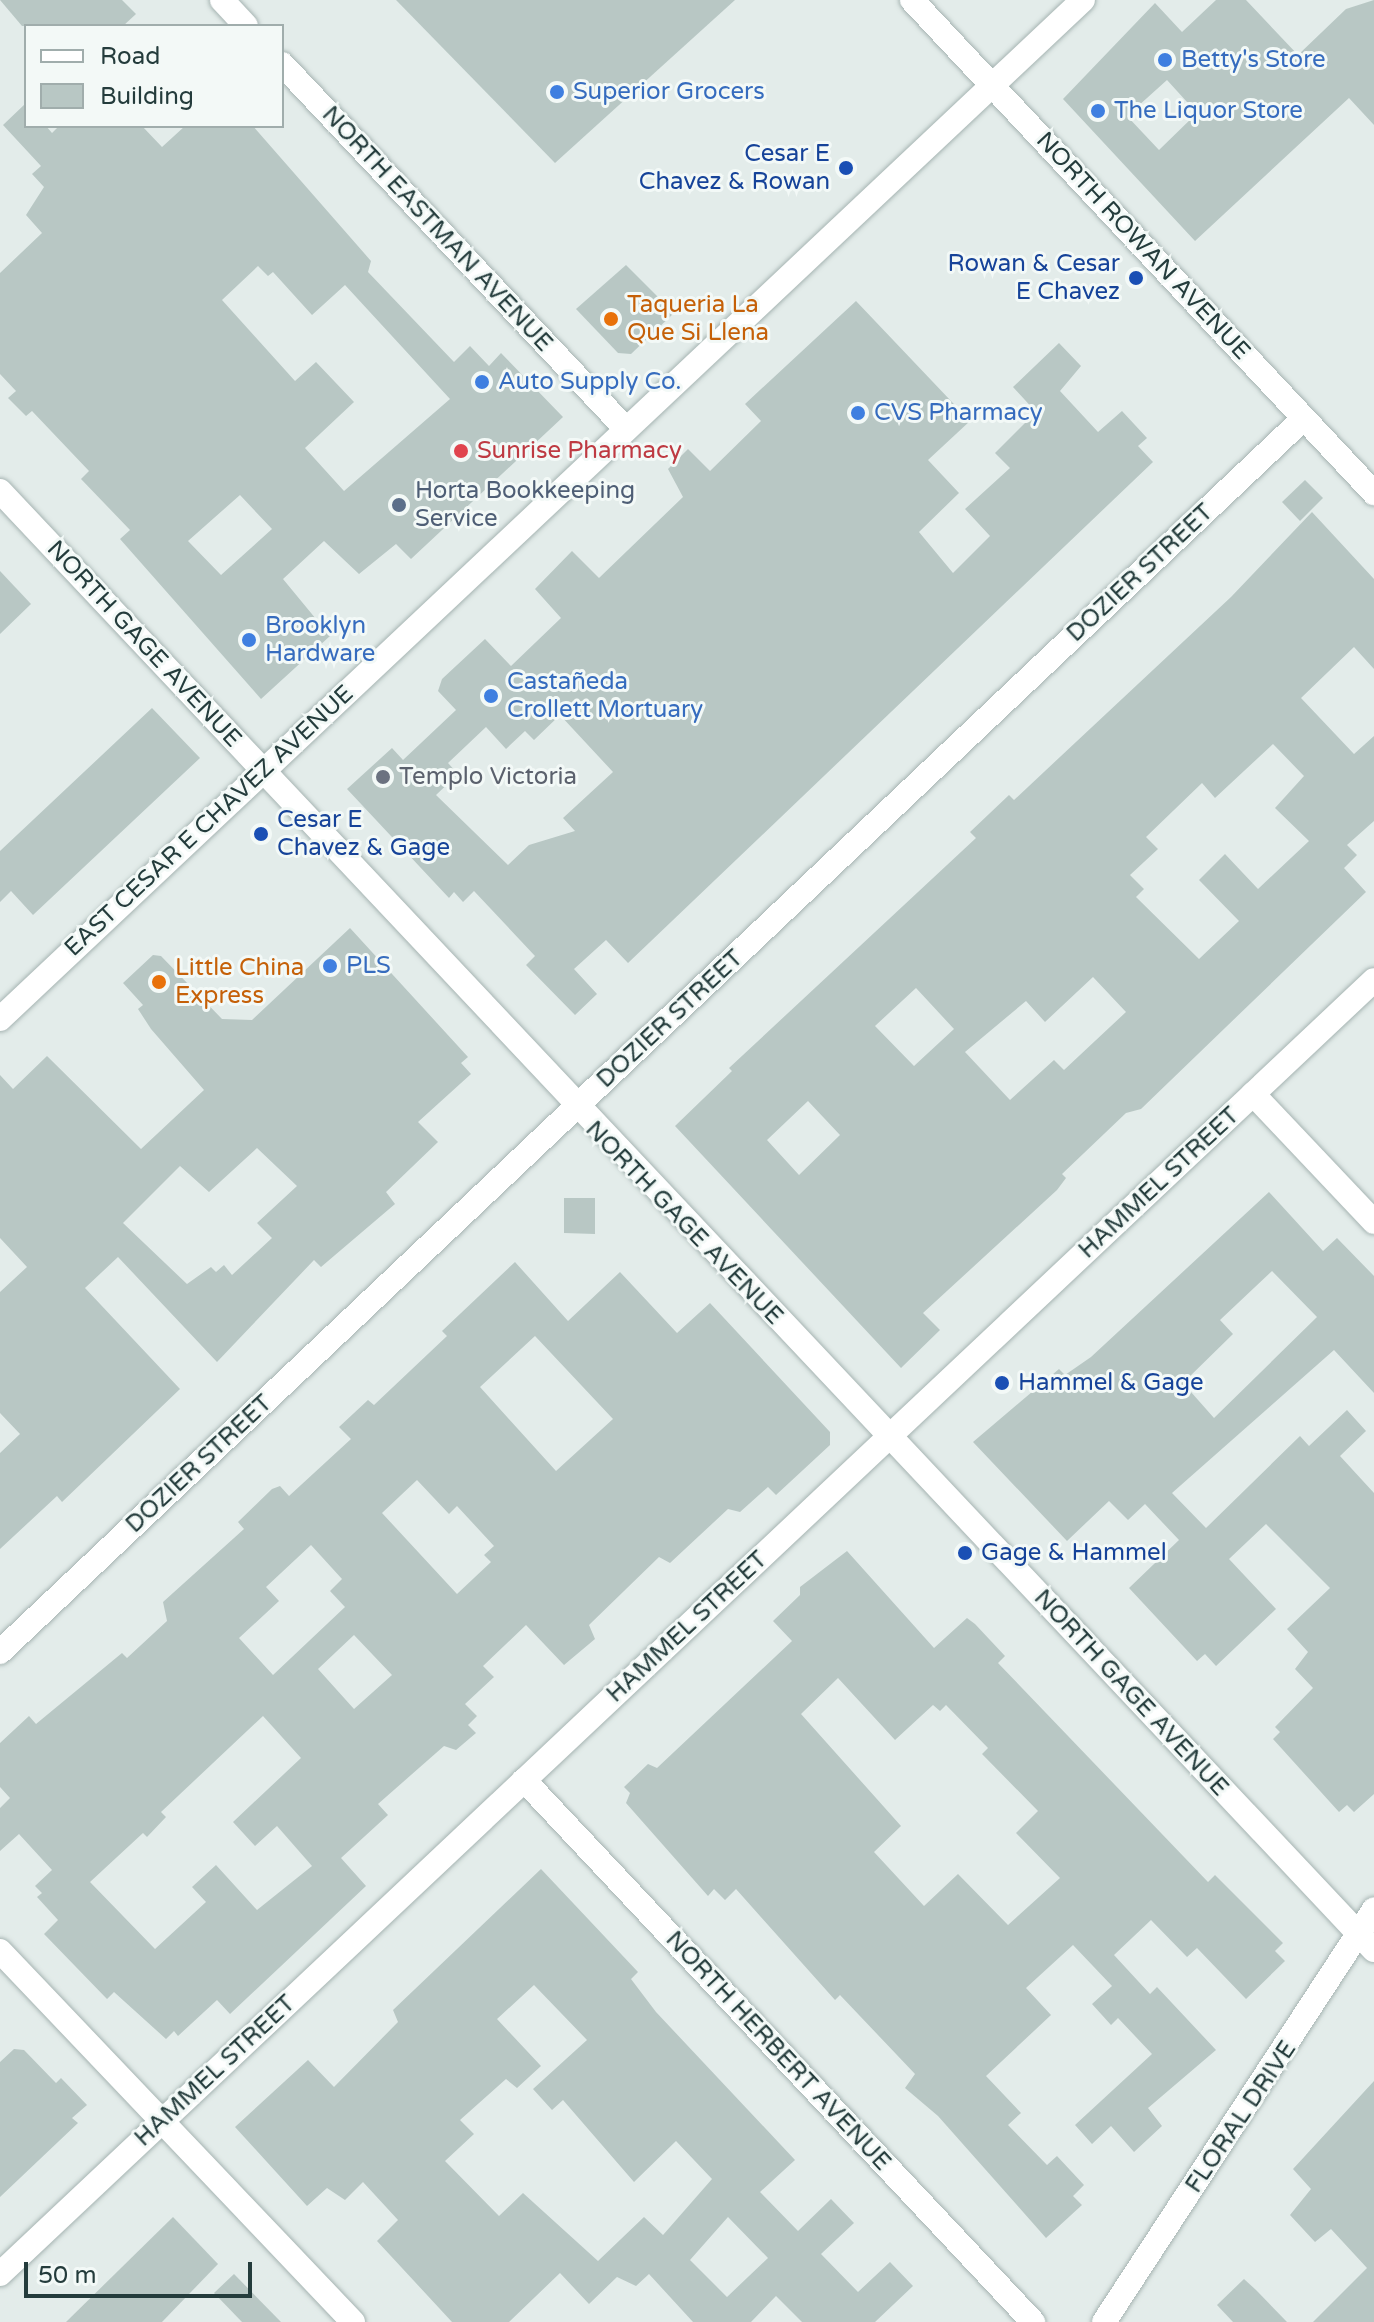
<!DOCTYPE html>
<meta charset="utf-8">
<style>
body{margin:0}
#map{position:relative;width:1374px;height:2322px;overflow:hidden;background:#e3ecea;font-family:"Varela Round",sans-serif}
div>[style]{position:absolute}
.building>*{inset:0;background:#b8c7c4}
.roads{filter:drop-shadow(0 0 2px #a6b4b2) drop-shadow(0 0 2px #a6b4b2)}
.minor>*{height:24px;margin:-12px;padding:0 12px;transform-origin:12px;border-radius:12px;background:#fff}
.tertiary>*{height:24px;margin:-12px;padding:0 12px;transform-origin:12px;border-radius:12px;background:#fff}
.secondary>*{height:24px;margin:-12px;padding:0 12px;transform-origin:12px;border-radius:12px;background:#fff}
.dots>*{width:22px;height:22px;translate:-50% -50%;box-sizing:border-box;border:4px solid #f3f9f7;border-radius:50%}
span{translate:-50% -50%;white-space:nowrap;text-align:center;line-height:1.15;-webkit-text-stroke:6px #f3f9f7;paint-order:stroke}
.shop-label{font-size:24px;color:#366cbe}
.left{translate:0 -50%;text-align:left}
.transit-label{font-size:24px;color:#164399}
.right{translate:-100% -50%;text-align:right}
.street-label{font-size:24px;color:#243c3c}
.food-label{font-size:24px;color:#c56008}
.health-label{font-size:24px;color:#be3a42}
.service-label{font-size:24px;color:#4e5e75}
.worship-label{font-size:24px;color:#5b616d}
.legend{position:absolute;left:24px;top:24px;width:260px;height:104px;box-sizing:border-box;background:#f3f9f7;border:2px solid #a0adac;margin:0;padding:10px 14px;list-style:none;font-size:24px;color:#243c3c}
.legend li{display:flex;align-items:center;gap:16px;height:40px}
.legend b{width:40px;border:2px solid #a0adac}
.scale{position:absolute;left:24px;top:2262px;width:228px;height:36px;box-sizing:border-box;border:4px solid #243c3c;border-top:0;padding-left:10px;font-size:24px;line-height:28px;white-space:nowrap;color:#243c3c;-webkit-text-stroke:6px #f3f9f7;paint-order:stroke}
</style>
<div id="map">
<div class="building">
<i style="clip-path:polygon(0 0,122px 0,136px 14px,123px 26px,22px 26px)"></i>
<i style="clip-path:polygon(396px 0,735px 0,555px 163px)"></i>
<i style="clip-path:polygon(evenodd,1216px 0,1246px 0,1298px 55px,1346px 9px,1374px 0,1374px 125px,1349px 98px,1195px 241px,1063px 99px,1155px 3px,1182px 32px,1216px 0,1167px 80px,1197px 113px,1159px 150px,1127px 116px,1167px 80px)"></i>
<i style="clip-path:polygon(evenodd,25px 104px,26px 126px,46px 126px,52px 133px,59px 126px,142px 126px,162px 147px,185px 126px,253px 126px,371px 261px,368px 272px,454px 362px,470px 346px,489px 366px,501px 353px,563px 417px,411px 559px,396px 544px,359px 574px,324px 541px,283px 579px,330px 636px,261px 699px,120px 539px,130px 530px,81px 479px,89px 471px,32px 411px,26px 416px,8px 398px,16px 391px,0 374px,0 273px,42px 233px,26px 215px,44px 187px,32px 174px,41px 166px,3px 125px,25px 104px,258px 266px,268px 276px,273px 272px,312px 315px,345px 285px,450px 399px,344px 491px,305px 448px,354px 402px,316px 362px,295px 381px,222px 300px,258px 266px,25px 104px,240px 495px,272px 529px,221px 575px,188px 541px,240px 495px)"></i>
<i style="clip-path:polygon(626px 265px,674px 313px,631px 354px,618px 353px,576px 309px)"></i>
<i style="clip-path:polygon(evenodd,856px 301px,970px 421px,928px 460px,959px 493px,919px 532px,953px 573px,990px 536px,965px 509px,1010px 468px,995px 453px,1036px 412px,1013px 387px,1059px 343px,1081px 366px,1060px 391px,1098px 432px,1122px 411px,1147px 438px,1138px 446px,1153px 462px,628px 963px,606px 940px,574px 969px,597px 994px,575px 1015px,526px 965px,535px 956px,474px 891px,463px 902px,454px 892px,449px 898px,347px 789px,392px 748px,403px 760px,456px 710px,438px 691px,442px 679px,485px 639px,511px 666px,561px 618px,535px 589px,572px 551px,599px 578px,683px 497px,668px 469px,688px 449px,710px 471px,761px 421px,745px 404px,856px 301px,560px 715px,613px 772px,563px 818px,575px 831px,529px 845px,508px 865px,436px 795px,458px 774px,448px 763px,486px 727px,506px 749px,525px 731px,534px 740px,560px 715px)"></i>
<i style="clip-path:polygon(1305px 480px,1323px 498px,1300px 521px,1282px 502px)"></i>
<i style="clip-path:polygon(evenodd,1312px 512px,1374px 579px,1374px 669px,1354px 647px,1301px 698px,1354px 754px,1374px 736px,1374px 821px,1347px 845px,1357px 855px,1344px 868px,1366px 892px,1141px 1109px,1126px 1113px,1062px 1174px,1066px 1178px,1057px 1190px,923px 1313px,940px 1330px,901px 1368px,675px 1126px,732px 1071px,729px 1068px,976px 838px,970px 832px,1009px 795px,1014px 800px,1231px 597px,1312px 512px,1273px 744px,1304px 776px,1275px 808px,1309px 841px,1258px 889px,1225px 854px,1199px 880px,1239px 921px,1199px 959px,1136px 897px,1144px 889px,1130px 875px,1158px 849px,1146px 837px,1202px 783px,1215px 798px,1273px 744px,1312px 512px,1093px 977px,1126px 1012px,1064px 1070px,1054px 1060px,1010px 1100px,965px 1052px,1026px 1001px,1045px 1022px,1093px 977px,1312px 512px,916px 988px,954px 1029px,914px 1066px,875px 1026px,916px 988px,1312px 512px,808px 1101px,840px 1135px,799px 1175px,767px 1140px,808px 1101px)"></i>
<i style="clip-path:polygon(0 571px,31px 604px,0 634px)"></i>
<i style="clip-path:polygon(152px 708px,200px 758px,33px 915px,11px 891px,0 902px,0 851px)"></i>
<i style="clip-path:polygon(evenodd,350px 928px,468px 1057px,461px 1063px,471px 1074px,418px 1122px,438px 1142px,386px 1192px,395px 1204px,321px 1267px,314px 1260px,217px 1362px,118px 1257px,85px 1288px,180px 1389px,62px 1502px,57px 1496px,0 1549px,0 1453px,20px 1434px,0 1413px,0 1292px,27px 1267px,0 1238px,0 1075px,13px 1089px,47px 1056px,141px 1149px,204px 1090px,151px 1029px,138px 1009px,143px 1005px,123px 983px,153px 955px,161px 956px,222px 1019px,252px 1020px,350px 928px,257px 1148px,297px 1186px,257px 1223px,272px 1238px,232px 1275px,224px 1265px,216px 1272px,211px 1267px,187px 1284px,123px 1223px,180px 1166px,209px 1192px,257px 1148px)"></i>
<i style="clip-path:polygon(evenodd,1269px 1192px,1323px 1251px,1337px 1238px,1374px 1276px,1374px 1393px,1334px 1350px,1172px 1493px,1206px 1528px,1300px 1436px,1309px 1446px,1347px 1410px,1366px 1431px,1340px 1456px,1374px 1493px,1374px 1794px,1354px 1812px,1347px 1805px,1339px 1812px,1273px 1739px,1280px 1732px,1275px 1727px,1313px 1688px,1295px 1669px,1308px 1652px,1287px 1629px,1330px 1588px,1266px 1524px,1229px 1559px,1276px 1609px,1216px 1666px,1205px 1654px,1197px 1661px,1129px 1588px,1179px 1540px,1145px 1504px,1128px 1520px,1109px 1501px,1067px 1541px,973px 1442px,1059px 1369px,1065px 1375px,1091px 1357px,1269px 1192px,1272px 1271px,1317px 1317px,1214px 1418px,1183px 1383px,1233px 1334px,1220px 1320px,1272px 1271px)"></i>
<i style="clip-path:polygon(564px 1198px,595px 1198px,595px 1234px,564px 1233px)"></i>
<i style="clip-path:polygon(evenodd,515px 1262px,568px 1321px,620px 1272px,677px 1333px,710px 1303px,830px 1432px,830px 1445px,776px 1495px,768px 1487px,740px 1512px,728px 1509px,670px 1563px,659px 1557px,589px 1625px,595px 1639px,564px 1665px,526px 1625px,483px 1666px,494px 1677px,465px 1704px,477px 1716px,468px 1725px,476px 1733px,456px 1750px,444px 1746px,378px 1804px,388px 1815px,341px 1858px,366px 1886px,230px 2014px,217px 2000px,178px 2036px,174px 2031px,166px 2039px,114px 1992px,107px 1999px,44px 1934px,58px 1920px,37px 1897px,42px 1893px,35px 1886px,52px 1870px,19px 1834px,0 1851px,0 1808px,10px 1798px,0 1787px,0 1743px,29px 1716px,36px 1724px,122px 1653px,127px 1658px,167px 1621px,163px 1602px,244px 1529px,238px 1522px,272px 1489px,280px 1486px,289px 1496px,351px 1439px,339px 1427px,368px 1400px,374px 1405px,447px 1336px,442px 1331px,515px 1262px,535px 1336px,613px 1419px,556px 1471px,480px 1387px,535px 1336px,515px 1262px,417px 1480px,449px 1514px,457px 1506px,494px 1546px,484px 1555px,491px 1562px,457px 1594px,382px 1513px,417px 1480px,515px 1262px,311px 1545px,342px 1579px,330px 1591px,345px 1607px,273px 1675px,239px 1638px,279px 1601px,266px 1587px,311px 1545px,515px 1262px,354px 1635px,392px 1675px,354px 1709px,318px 1669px,354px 1635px,515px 1262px,263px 1716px,301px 1758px,233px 1822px,255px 1846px,277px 1826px,312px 1866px,257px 1910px,216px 1865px,192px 1887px,206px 1902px,155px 1949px,90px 1882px,143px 1833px,147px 1837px,166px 1817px,161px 1812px,263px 1716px)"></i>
<i style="clip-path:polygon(evenodd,847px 1551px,934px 1648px,967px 1618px,975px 1624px,1005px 1656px,998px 1663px,1208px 1882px,1215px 1875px,1283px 1943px,1275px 1951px,1285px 1961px,1246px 1999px,1197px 1948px,1187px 1957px,1151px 1920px,1114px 1955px,1150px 1994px,1157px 1987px,1216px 2050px,1148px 2108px,1162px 2126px,1134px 2152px,1111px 2126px,1092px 2144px,1075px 2125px,1152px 2054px,1118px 2018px,1111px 2025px,1092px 2004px,1112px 1986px,1073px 1945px,1026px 1988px,1051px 2015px,986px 2076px,1021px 2113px,1008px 2125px,1047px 2165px,1057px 2156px,1084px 2185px,1073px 2196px,1082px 2205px,1046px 2238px,938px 2116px,905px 2088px,915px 2074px,840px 1995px,835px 2000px,736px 1889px,725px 1900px,714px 1889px,708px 1896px,626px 1803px,630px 1793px,624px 1787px,648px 1764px,657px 1768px,792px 1641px,773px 1621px,800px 1595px,800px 1587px,847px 1551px,838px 1678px,895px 1740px,933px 1705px,940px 1711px,946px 1705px,988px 1748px,982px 1754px,1038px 1811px,1016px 1833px,1060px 1878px,1008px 1925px,958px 1874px,924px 1906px,874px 1852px,901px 1826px,801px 1714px,838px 1678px)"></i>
<i style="clip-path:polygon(evenodd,541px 1869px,638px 1972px,631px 1979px,656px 2012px,795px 2160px,760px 2192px,798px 2231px,831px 2199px,854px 2223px,821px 2254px,858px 2292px,890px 2262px,913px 2286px,875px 2322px,802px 2322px,776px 2296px,751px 2322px,693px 2322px,649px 2274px,636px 2286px,617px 2277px,589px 2304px,560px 2273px,509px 2322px,452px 2322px,377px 2241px,398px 2220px,363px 2182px,345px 2200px,327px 2188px,307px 2206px,235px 2127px,308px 2060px,334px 2087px,398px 2022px,393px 2010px,541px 1869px,534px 1985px,587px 2040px,533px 2089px,552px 2110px,563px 2100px,634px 2182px,676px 2141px,712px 2179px,663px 2235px,644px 2217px,598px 2261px,523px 2193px,499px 2216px,445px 2161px,474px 2134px,460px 2120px,506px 2079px,517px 2088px,541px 2066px,497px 2019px,534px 1985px,541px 1869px,728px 2217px,768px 2258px,727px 2297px,690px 2260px,728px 2217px)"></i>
<i style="clip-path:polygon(14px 2049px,24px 2050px,56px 2083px,61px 2078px,87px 2105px,72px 2118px,78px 2123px,0 2197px,0 2062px)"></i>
<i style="clip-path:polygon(1374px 2081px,1374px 2322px,1313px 2322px,1367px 2268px,1331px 2229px,1315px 2242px,1290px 2215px,1311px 2189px,1293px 2169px)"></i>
<i style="clip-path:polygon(173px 2217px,218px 2264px,162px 2322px,66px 2322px)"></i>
<i style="clip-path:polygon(234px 2274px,281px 2322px,242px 2322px,214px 2293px)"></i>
<i style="clip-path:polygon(1244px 2279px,1256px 2290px,1287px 2322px,1233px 2322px,1217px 2305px)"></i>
</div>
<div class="roads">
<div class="minor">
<i style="left:222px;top:0;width:35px;rotate:47deg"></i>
<i style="left:282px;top:64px;width:502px;rotate:46.7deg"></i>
<i style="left:1253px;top:1094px;width:176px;rotate:46.6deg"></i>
<i style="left:0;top:1652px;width:1795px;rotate:-43.42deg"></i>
<i style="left:524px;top:1780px;width:744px;rotate:46.8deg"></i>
<i style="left:0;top:1951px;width:512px;rotate:46.42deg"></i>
<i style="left:0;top:2274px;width:1887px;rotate:-43.28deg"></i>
</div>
<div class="tertiary">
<i style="left:912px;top:0;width:676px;rotate:46.86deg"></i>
<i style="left:0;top:491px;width:2004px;rotate:46.72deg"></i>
<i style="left:1104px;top:2322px;width:493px;rotate:-56.8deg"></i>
</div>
<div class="secondary">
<i style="left:0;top:1019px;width:1487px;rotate:-43.26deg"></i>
</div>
</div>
<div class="dots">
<i style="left:1165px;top:60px;background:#3f7fe0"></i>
<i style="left:557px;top:92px;background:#3f7fe0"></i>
<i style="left:1098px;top:111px;background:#3f7fe0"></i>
<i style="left:846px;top:168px;background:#1a4fb4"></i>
<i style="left:1136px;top:278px;background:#1a4fb4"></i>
<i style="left:611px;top:319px;background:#e8710a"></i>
<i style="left:482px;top:382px;background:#3f7fe0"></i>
<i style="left:858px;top:413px;background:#3f7fe0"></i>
<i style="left:461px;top:451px;background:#e0444e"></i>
<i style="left:399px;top:505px;background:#5c6f8a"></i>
<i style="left:249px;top:640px;background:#3f7fe0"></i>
<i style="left:491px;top:696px;background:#3f7fe0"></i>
<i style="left:383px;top:777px;background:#6b7280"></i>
<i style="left:261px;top:834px;background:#1a4fb4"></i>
<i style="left:330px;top:966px;background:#3f7fe0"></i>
<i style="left:159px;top:982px;background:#e8710a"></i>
<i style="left:1002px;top:1383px;background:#1a4fb4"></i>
<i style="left:965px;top:1553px;background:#1a4fb4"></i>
</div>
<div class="shop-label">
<span class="left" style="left:1181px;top:60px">Betty's Store</span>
<span class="left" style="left:573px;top:92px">Superior Grocers</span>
<span class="left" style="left:1114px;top:111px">The Liquor Store</span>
<span class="left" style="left:498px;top:382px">Auto Supply Co.</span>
<span class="left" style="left:874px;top:413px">CVS Pharmacy</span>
<span class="left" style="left:265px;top:640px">Brooklyn<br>Hardware</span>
<span class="left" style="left:507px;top:696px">Castañeda<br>Crollett Mortuary</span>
<span class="left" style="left:346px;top:966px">PLS</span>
</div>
<div class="transit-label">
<span class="right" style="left:830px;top:168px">Cesar E<br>Chavez &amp; Rowan</span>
<span class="right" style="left:1120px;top:278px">Rowan &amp; Cesar<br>E Chavez</span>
<span class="left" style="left:277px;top:834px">Cesar E<br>Chavez &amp; Gage</span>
<span class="left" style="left:1018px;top:1383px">Hammel &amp; Gage</span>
<span class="left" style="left:981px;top:1553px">Gage &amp; Hammel</span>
</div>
<div class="street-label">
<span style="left:437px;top:229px;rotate:47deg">NORTH EASTMAN AVENUE</span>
<span style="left:1143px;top:246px;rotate:47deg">NORTH ROWAN AVENUE</span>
<span style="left:1140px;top:573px;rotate:-43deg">DOZIER STREET</span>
<span style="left:144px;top:644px;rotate:47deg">NORTH GAGE AVENUE</span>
<span style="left:209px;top:821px;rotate:-43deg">EAST CESAR E CHAVEZ AVENUE</span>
<span style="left:670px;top:1019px;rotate:-43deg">DOZIER STREET</span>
<span style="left:1159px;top:1183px;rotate:-43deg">HAMMEL STREET</span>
<span style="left:684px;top:1223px;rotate:46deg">NORTH GAGE AVENUE</span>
<span style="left:199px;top:1464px;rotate:-43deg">DOZIER STREET</span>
<span style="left:687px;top:1627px;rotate:-43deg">HAMMEL STREET</span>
<span style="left:1131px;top:1693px;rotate:47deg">NORTH GAGE AVENUE</span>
<span style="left:778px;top:2051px;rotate:47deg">NORTH HERBERT AVENUE</span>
<span style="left:215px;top:2071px;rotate:-43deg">HAMMEL STREET</span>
<span style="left:1241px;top:2117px;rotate:-56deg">FLORAL DRIVE</span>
</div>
<div class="food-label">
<span class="left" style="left:627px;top:319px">Taqueria La<br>Que Si Llena</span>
<span class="left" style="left:175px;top:982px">Little China<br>Express</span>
</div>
<div class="health-label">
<span class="left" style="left:477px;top:451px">Sunrise Pharmacy</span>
</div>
<div class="service-label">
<span class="left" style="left:415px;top:505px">Horta Bookkeeping<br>Service</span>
</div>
<div class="worship-label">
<span class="left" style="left:399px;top:777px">Templo Victoria</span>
</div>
<ul class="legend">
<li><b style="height:10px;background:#fff"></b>Road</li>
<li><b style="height:22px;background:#b8c7c4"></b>Building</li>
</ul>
<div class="scale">50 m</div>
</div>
